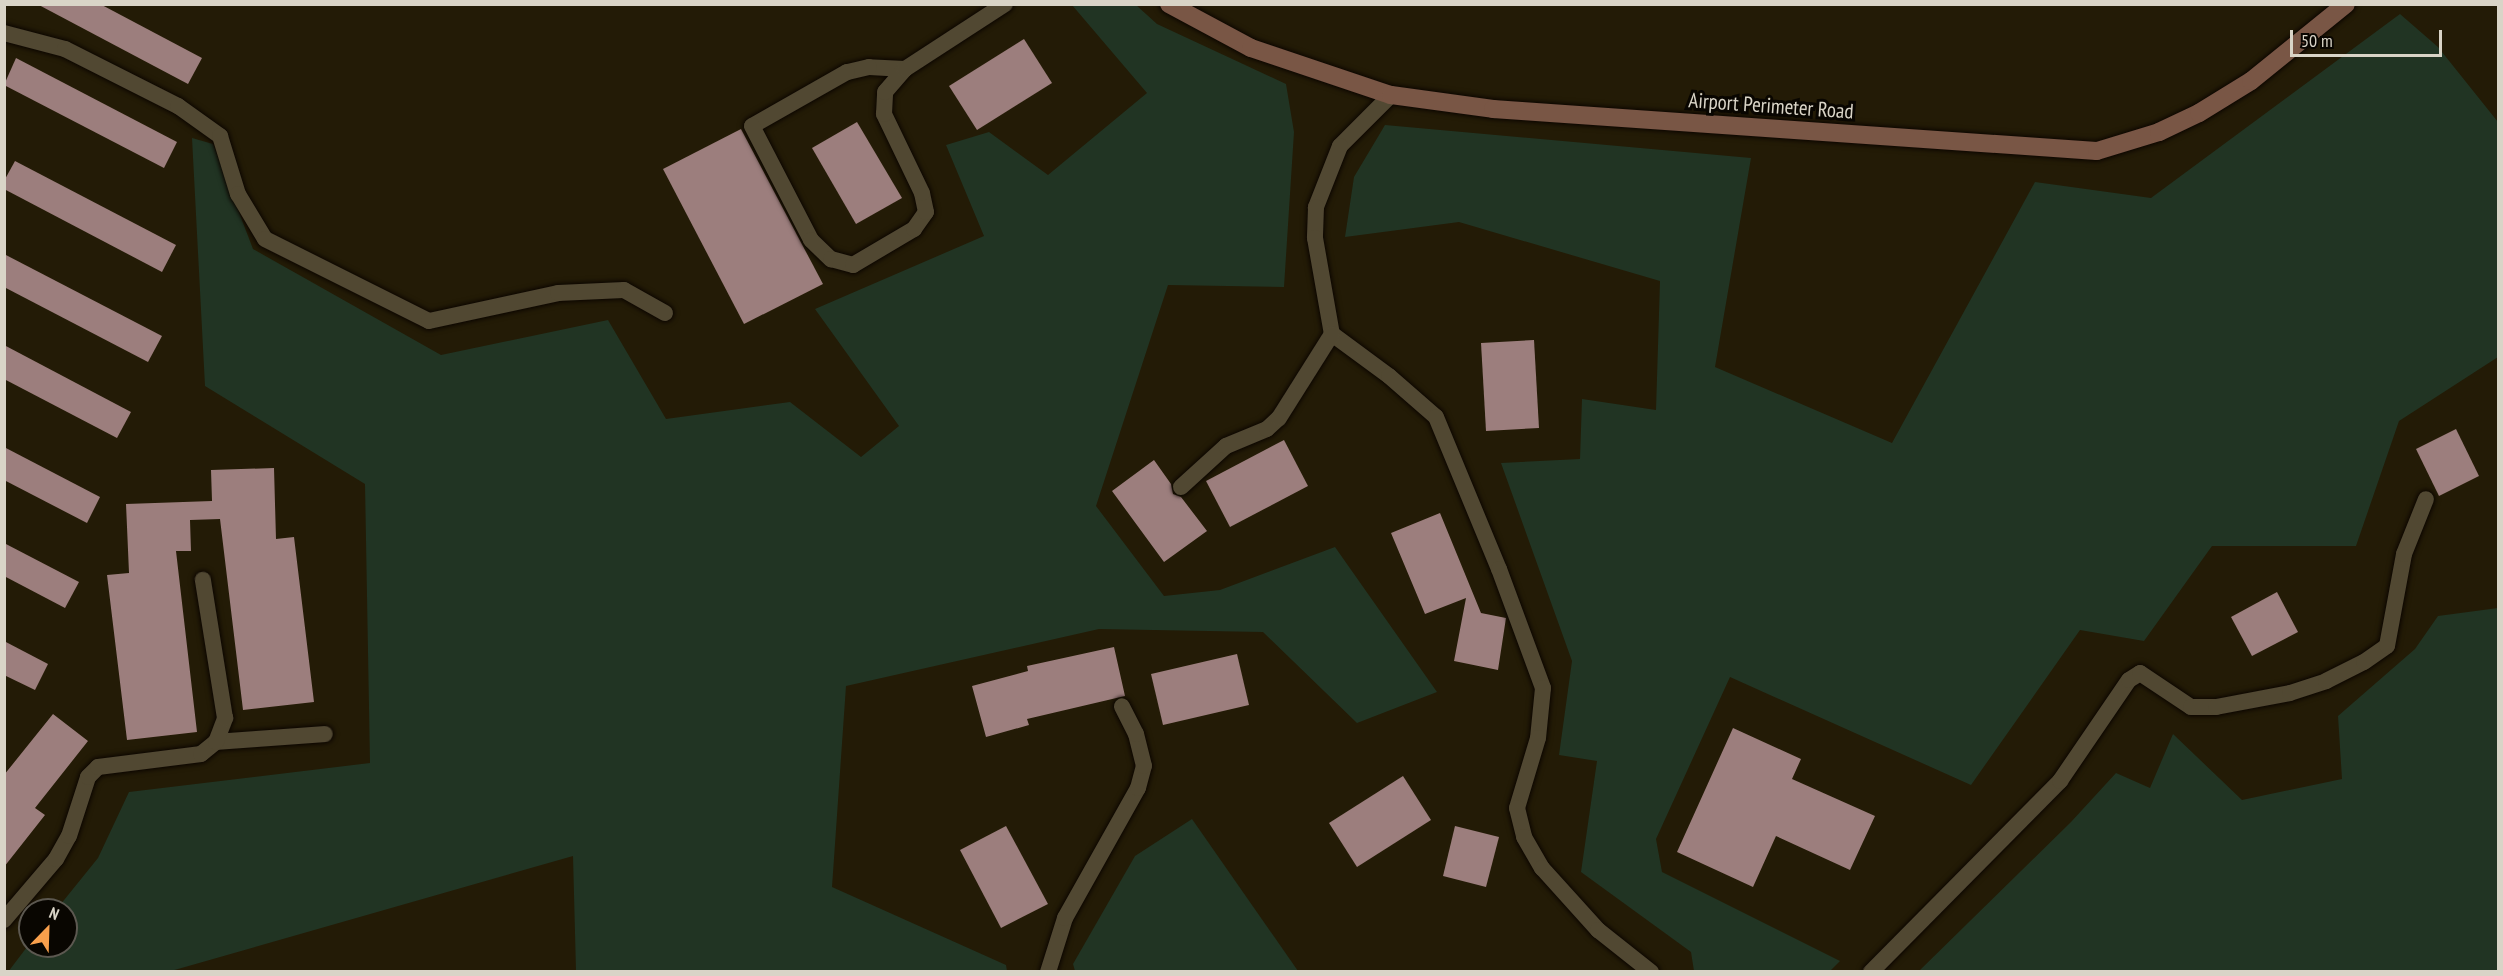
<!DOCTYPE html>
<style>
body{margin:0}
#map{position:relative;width:2503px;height:976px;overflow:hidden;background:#231b06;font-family:"PT Sans Narrow",sans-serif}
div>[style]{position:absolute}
.green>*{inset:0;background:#213423}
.building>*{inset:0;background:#9c7e7d}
.roads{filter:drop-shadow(0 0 2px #0c0600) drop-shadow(0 0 2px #0c0600)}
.street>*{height:16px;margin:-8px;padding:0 8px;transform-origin:8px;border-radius:8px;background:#514832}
.secondary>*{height:18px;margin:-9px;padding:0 9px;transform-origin:9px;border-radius:9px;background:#795645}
span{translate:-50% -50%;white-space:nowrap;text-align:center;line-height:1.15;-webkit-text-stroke:6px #090601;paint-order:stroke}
.street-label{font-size:21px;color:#d9d4c7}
.frame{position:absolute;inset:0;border:6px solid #d9d4c7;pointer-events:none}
.north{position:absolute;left:18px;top:898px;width:60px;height:60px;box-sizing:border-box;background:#090601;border:2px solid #5c5850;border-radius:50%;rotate:23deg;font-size:16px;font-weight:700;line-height:24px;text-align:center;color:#d9d4c7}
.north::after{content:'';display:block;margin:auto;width:21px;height:27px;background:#f9a04c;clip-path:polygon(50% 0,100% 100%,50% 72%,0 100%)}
.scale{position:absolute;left:2290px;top:30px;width:152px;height:27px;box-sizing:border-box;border:3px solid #d9d4c7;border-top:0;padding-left:8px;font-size:18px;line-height:21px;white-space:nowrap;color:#d9d4c7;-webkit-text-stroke:4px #090601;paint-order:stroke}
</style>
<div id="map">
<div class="green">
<i style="clip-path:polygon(1072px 5px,1136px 5px,1157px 24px,1286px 84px,1294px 132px,1284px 287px,1168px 285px,1096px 506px,1164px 596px,1220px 590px,1335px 547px,1437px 692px,1357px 723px,1263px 632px,1099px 629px,846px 686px,832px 887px,1006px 965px,1007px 971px,576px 971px,573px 856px,171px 971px,8px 972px,30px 943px,66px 946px,66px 910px,56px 910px,98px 858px,129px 792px,370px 763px,365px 484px,205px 386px,192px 138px,213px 144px,253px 249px,441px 355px,608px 320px,666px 419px,790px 402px,861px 457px,899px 426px,815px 309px,984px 236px,946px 145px,989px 132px,1048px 175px,1147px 93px)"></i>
<i style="clip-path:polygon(2400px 14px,2438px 47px,2498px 122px,2498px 357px,2399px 421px,2356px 546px,2212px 546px,2144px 641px,2080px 630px,1971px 785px,1730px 677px,1656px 839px,1662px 872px,1840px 961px,1830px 971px,1694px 971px,1691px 952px,1581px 872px,1597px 761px,1559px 755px,1572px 661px,1501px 463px,1580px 459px,1582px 399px,1656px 410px,1660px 281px,1459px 222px,1345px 237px,1354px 177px,1385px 125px,1751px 158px,1715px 367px,1892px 443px,2035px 182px,2151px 198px)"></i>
<i style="clip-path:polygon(2498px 608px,2498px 971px,1919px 971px,2071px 822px,2116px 773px,2150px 788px,2173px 734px,2242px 800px,2342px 779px,2338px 716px,2415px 649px,2438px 616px)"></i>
<i style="clip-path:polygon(1192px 819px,1298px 971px,1075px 971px,1073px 964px,1135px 856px)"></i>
</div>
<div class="building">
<i style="clip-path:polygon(37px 4px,100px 4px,202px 58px,188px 84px)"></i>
<i style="clip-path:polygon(1024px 39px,1052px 83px,977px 130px,949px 86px)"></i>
<i style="clip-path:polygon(16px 58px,177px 142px,164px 168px,4px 85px)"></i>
<i style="clip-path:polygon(857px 122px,902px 198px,856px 224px,812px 148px)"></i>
<i style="clip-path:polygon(741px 129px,823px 284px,744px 324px,663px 169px)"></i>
<i style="clip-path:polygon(15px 161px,176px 245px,162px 272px,4px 189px,4px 181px)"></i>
<i style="clip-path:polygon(4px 254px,162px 336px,148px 362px,4px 287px)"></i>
<i style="clip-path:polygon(1534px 340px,1539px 428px,1486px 431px,1481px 343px)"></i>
<i style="clip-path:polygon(4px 345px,131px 412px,117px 438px,4px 379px)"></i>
<i style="clip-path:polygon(2456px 429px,2479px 476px,2439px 496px,2416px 449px)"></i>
<i style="clip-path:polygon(1284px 440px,1308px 486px,1230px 527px,1206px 481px)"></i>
<i style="clip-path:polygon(4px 447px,100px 497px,87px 523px,4px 480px)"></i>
<i style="clip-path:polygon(1154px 460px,1171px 484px,1173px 494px,1181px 497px,1207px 531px,1164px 562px,1112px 491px)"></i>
<i style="clip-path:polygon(274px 468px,276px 539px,294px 537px,314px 702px,243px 710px,220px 519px,190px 520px,191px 551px,176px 551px,197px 732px,127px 740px,107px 575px,129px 573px,126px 504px,212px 501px,211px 470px)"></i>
<i style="clip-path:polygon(1440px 513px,1481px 613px,1506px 618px,1498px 670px,1454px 661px,1466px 598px,1425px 614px,1391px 533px)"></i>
<i style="clip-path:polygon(4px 543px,79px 582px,65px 608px,4px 576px)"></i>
<i style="clip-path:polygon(2277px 592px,2298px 632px,2252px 656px,2231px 617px)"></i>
<i style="clip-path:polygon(4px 641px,48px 664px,35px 690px,4px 675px)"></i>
<i style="clip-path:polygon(1114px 647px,1125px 696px,1027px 719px,1029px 725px,986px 737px,972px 686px,1028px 671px,1027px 666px)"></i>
<i style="clip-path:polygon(1237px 654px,1249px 705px,1163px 725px,1151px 674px)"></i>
<i style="clip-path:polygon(53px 714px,88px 741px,35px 808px,45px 815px,4px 867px,4px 775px)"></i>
<i style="clip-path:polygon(1733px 728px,1801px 759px,1792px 779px,1875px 816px,1850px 870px,1776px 836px,1753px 887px,1677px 852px)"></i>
<i style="clip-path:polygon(1403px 776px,1431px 820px,1357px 867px,1329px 823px)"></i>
<i style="clip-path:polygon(1006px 826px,1048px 904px,1001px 928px,960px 850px)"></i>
<i style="clip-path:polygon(1455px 826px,1499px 837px,1486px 887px,1443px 876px)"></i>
</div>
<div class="roads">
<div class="street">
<i style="left:4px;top:33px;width:63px;rotate:14.7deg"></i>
<i style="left:65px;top:49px;width:127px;rotate:26.8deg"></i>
<i style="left:178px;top:106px;width:52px;rotate:35.5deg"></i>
<i style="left:220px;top:136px;width:61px;rotate:72.8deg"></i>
<i style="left:238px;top:194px;width:52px;rotate:59deg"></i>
<i style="left:265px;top:239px;width:183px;rotate:26.6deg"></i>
<i style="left:429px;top:321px;width:132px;rotate:-12.2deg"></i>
<i style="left:558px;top:293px;width:66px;rotate:-2.6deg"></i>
<i style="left:624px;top:290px;width:47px;rotate:29.3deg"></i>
<i style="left:905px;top:69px;width:36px;rotate:-177deg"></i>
<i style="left:869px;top:67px;width:23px;rotate:167deg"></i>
<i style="left:847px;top:72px;width:109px;rotate:150.4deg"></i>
<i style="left:752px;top:126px;width:128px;rotate:62.6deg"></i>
<i style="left:811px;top:240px;width:28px;rotate:44deg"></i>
<i style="left:831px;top:259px;width:23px;rotate:15deg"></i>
<i style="left:853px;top:265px;width:71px;rotate:-30.5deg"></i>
<i style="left:914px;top:229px;width:21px;rotate:-55deg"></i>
<i style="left:926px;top:212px;width:19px;rotate:-102deg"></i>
<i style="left:922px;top:193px;width:88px;rotate:-115.7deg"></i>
<i style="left:884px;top:114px;width:22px;rotate:-87deg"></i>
<i style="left:885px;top:92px;width:30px;rotate:-49deg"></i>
<i style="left:905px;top:69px;width:119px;rotate:-33deg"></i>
<i style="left:1391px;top:95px;width:72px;rotate:135deg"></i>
<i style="left:1340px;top:146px;width:66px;rotate:111.5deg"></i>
<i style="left:1316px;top:207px;width:31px;rotate:92deg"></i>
<i style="left:1315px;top:238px;width:97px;rotate:80deg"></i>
<i style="left:1332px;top:334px;width:71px;rotate:36.4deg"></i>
<i style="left:1389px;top:376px;width:62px;rotate:41.1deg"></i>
<i style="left:1436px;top:417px;width:165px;rotate:67.5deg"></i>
<i style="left:1499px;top:569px;width:127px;rotate:69.7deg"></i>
<i style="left:1543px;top:688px;width:50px;rotate:95.7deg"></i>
<i style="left:1538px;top:738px;width:73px;rotate:106.7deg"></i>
<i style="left:1517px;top:808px;width:30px;rotate:76deg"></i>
<i style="left:1524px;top:837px;width:36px;rotate:60deg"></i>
<i style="left:1542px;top:868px;width:84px;rotate:47.9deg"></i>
<i style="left:1598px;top:930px;width:68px;rotate:38.4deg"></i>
<i style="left:1181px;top:487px;width:61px;rotate:-42.3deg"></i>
<i style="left:1226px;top:446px;width:44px;rotate:-22.5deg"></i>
<i style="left:1267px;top:429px;width:16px;rotate:-43deg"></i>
<i style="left:1279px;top:418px;width:99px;rotate:-57.8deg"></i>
<i style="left:216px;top:742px;width:109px;rotate:-4.2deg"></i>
<i style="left:4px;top:920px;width:80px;rotate:-49.6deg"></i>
<i style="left:56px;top:859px;width:26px;rotate:-61deg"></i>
<i style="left:69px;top:836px;width:62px;rotate:-72.1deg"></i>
<i style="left:88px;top:777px;width:14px;rotate:-45deg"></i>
<i style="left:98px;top:767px;width:104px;rotate:-7.2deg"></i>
<i style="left:201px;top:754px;width:19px;rotate:-39deg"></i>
<i style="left:216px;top:742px;width:26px;rotate:-69deg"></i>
<i style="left:225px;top:718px;width:140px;rotate:-99.1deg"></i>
<i style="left:1048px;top:972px;width:57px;rotate:-72.5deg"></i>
<i style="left:1065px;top:918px;width:149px;rotate:-60.7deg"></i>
<i style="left:1138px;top:788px;width:23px;rotate:-75deg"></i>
<i style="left:1144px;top:766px;width:33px;rotate:-104deg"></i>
<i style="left:1136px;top:734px;width:31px;rotate:-117deg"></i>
<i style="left:1871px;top:972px;width:269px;rotate:-45.3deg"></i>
<i style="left:2060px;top:781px;width:122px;rotate:-55.7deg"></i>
<i style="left:2129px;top:680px;width:13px;rotate:-32deg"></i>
<i style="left:2140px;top:673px;width:61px;rotate:33.7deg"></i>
<i style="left:2191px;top:707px;width:25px"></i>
<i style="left:2216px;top:707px;width:75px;rotate:-10.7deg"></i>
<i style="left:2290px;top:693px;width:38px;rotate:-18deg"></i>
<i style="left:2326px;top:681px;width:42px;rotate:-26.6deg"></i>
<i style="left:2364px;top:662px;width:28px;rotate:-35deg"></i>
<i style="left:2387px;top:646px;width:94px;rotate:-79.5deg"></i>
<i style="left:2404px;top:554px;width:59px;rotate:-68.2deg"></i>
</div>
<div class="secondary">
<i style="left:1169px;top:4px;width:93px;rotate:28.2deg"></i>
<i style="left:1251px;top:48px;width:148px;rotate:18.6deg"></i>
<i style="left:1391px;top:95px;width:103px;rotate:7.8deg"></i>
<i style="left:1493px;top:109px;width:605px;rotate:3.98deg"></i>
<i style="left:2097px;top:151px;width:65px;rotate:-17deg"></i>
<i style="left:2159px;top:132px;width:44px;rotate:-25.4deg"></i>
<i style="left:2199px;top:113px;width:61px;rotate:-31.6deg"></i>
<i style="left:2251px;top:81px;width:122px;rotate:-39deg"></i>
</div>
</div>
<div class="street-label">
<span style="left:1771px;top:106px;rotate:4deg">Airport Perimeter Road</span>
</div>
<div class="frame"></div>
<div class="north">N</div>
<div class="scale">50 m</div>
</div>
